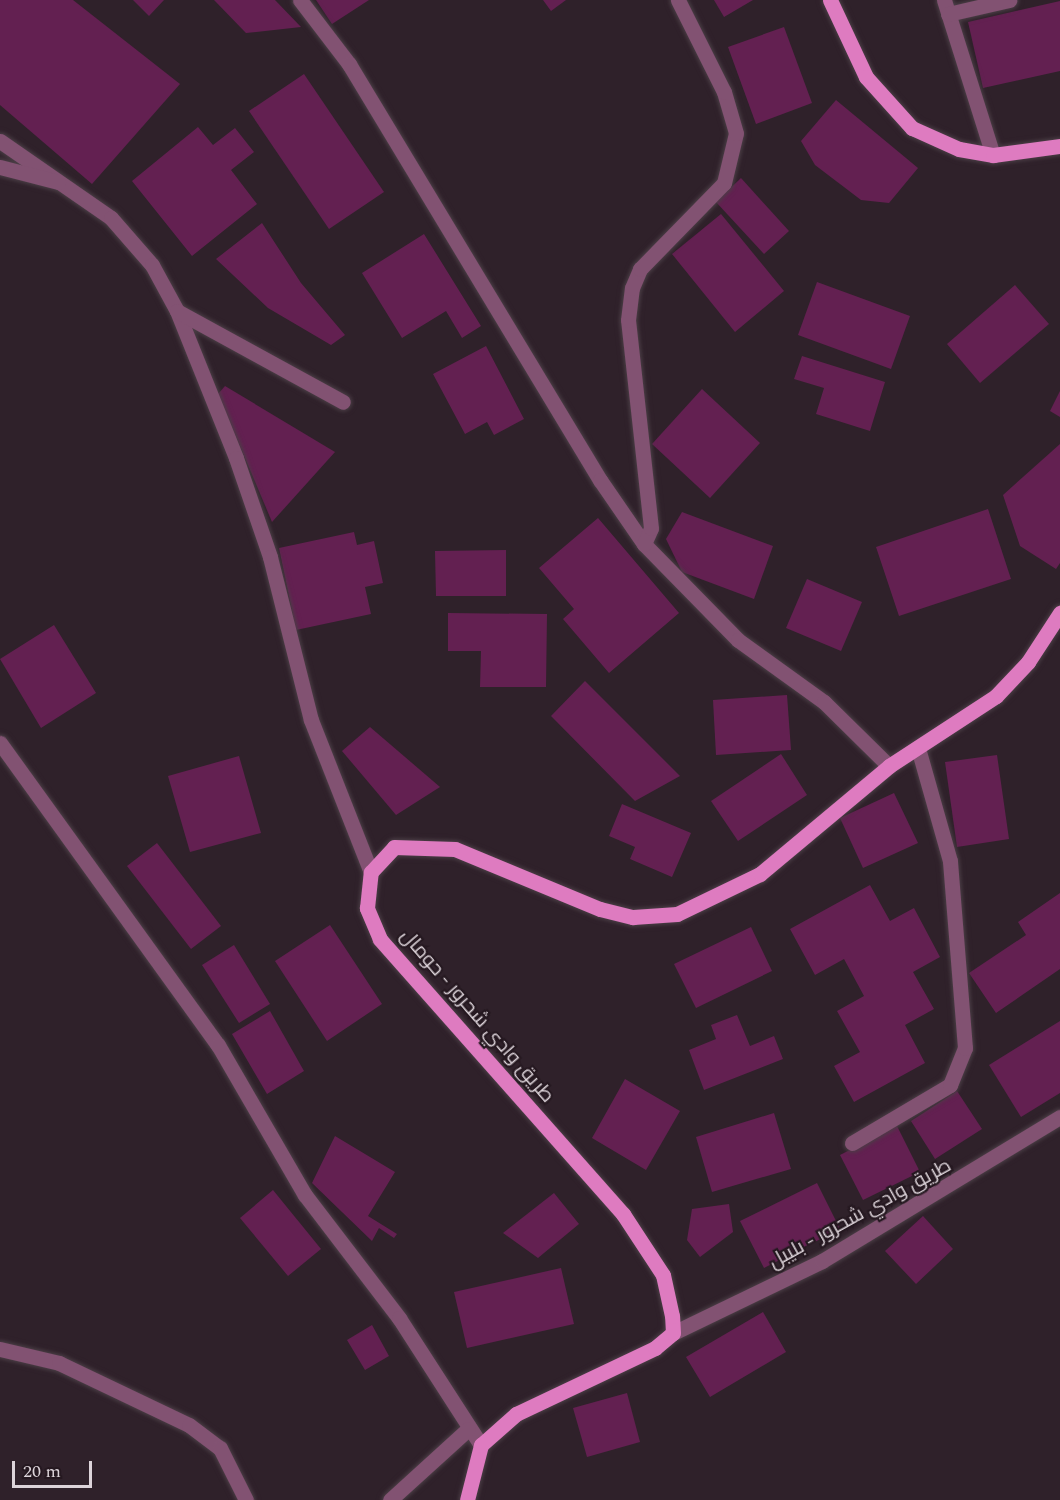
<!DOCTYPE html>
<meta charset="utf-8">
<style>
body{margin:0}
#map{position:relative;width:1060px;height:1500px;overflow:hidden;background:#2f212a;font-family:Spectral,Cairo,serif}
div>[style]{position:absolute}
.building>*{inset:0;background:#632051}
.roads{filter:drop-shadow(0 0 2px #4b3e46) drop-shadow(0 0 2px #4b3e46)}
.minor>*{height:15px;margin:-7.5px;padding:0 7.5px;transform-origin:7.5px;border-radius:7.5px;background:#825272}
.major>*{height:15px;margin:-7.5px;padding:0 7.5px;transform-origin:7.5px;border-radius:7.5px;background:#de7bc0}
span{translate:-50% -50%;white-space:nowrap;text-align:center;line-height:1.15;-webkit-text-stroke:4.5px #251820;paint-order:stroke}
.street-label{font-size:20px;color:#ddd4da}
.scale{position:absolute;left:12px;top:1461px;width:80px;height:27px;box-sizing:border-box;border:3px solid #ddd4da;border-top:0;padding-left:8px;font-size:18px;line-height:21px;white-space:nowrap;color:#ddd4da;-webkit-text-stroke:4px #251820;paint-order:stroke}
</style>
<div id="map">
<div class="building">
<i style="clip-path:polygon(0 0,73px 0,180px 84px,92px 184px,0 105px)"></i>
<i style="clip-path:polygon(133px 0,164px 0,149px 16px)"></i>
<i style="clip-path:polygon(214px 0,275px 0,301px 27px,246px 33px)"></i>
<i style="clip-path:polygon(316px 0,369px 0,332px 24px)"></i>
<i style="clip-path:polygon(543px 0,566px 0,551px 11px)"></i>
<i style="clip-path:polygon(714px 0,753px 0,724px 17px)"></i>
<i style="clip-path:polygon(1060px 1px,1060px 71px,983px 88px,968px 22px)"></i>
<i style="clip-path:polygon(784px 27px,812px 103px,756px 124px,728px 47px)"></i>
<i style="clip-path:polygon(304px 74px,384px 192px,329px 229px,249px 111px)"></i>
<i style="clip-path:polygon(836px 100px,918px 168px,889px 203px,861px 200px,815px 165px,801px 141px)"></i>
<i style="clip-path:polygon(198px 127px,213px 145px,235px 128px,254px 152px,231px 170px,257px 204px,192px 256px,132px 181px)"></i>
<i style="clip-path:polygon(741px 178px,789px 231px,764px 254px,716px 202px)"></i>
<i style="clip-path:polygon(721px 214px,784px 291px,735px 332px,672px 254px)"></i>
<i style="clip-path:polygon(262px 223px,301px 283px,345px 335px,331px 345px,268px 308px,216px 259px)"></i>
<i style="clip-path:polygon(424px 234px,481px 326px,462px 338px,446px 311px,402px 338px,362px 273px)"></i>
<i style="clip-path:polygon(817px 282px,910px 316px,891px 369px,798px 335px)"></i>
<i style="clip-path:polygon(1015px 285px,1049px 324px,980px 383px,947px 344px)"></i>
<i style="clip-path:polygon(486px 346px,524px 419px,494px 435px,487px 422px,465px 434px,433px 374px)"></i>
<i style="clip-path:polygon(802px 356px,885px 382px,870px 431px,816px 414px,824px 388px,794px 379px)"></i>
<i style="clip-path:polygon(225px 386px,335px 452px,272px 522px,218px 394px)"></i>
<i style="clip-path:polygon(702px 389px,760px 443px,710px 498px,652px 444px)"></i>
<i style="clip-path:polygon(1060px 391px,1060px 417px,1050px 411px)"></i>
<i style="clip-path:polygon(1060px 444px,1060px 563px,1056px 569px,1020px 546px,1003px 495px)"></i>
<i style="clip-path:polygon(988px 509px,1011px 579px,899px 616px,876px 547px)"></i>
<i style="clip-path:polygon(682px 512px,773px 546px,754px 599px,682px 572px,666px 539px)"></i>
<i style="clip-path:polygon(598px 518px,679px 613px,609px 673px,563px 619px,574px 609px,539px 568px)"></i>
<i style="clip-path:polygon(354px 532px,357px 545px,374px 541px,383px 583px,365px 587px,371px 614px,296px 630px,279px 548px)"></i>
<i style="clip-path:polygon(506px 550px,506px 596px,436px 596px,435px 551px)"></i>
<i style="clip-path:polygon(807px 579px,862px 602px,841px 651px,786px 628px)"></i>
<i style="clip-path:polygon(448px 613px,547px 614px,546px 687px,480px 687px,481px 651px,448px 651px)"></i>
<i style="clip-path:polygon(54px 625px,96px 693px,41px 728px,0 659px)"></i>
<i style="clip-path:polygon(585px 681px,680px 776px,635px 801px,551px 716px)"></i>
<i style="clip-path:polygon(787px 695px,791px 750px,716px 755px,713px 700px)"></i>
<i style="clip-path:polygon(370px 727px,440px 787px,396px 815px,342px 751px)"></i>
<i style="clip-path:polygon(781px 754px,807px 795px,738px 841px,711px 801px)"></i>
<i style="clip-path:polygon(997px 755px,1009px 839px,957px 847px,945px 762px)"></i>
<i style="clip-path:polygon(239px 756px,261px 833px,190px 852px,168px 776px)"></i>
<i style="clip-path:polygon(894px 793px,918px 843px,863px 868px,840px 818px)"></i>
<i style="clip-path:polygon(622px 804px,691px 833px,672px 877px,630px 859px,635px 847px,609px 836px)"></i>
<i style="clip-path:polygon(157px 843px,221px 926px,191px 949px,127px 866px)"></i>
<i style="clip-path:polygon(870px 885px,890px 921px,914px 908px,940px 957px,913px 972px,934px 1009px,905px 1025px,925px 1063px,854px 1102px,834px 1066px,860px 1052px,837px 1011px,864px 996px,844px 959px,815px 975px,790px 929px)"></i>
<i style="clip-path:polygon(1060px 893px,1060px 969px,996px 1013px,969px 973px,1026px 935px,1018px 922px)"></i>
<i style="clip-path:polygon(330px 925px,382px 1004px,327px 1041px,275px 961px)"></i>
<i style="clip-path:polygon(751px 927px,772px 971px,696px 1008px,674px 964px)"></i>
<i style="clip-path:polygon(234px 945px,270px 1004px,239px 1023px,202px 965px)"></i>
<i style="clip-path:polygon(270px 1011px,304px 1071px,267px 1094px,232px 1034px)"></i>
<i style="clip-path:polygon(737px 1015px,750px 1046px,774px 1036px,783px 1059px,704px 1090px,689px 1050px,716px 1039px,711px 1025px)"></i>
<i style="clip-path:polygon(1060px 1021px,1060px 1093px,1021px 1117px,989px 1065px)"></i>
<i style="clip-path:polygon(625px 1079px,680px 1111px,646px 1170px,592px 1138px)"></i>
<i style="clip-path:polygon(957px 1091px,982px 1129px,935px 1159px,911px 1121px)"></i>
<i style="clip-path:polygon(774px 1113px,791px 1169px,712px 1192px,696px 1137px)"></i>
<i style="clip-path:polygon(897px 1126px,920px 1172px,863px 1200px,840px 1155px)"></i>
<i style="clip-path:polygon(335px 1136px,395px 1172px,368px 1216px,397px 1234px,394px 1238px,379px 1228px,372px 1241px,312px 1183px)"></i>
<i style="clip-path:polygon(817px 1183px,840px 1229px,764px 1268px,740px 1221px)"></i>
<i style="clip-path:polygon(273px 1190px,321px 1249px,288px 1276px,240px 1218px)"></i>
<i style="clip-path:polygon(554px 1193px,579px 1224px,538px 1258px,503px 1233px)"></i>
<i style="clip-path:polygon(729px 1204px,733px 1232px,700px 1257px,687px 1240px,692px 1209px)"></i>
<i style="clip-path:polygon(923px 1216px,953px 1249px,916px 1284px,885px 1251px)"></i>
<i style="clip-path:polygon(561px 1268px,574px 1324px,467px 1348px,454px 1292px)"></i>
<i style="clip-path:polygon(763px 1312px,786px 1352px,710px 1397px,686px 1357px)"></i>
<i style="clip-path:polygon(372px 1325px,389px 1356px,365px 1370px,347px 1340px)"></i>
<i style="clip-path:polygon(627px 1393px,640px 1442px,587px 1457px,573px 1408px)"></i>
</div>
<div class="roads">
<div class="minor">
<i style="left:300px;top:0;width:81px;rotate:52.6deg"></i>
<i style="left:349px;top:64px;width:486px;rotate:58.9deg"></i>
<i style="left:600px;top:480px;width:78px;rotate:55.5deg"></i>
<i style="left:644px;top:544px;width:134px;rotate:45.6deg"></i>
<i style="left:738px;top:640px;width:106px;rotate:35.8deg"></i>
<i style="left:824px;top:702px;width:91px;rotate:44.6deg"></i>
<i style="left:944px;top:0;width:163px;rotate:72.5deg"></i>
<i style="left:948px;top:14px;width:63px;rotate:-12.9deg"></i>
<i style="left:0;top:141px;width:135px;rotate:34.7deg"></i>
<i style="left:111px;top:218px;width:62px;rotate:48.9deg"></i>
<i style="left:152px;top:265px;width:52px;rotate:61.5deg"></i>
<i style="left:177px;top:311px;width:158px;rotate:68.1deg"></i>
<i style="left:236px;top:458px;width:105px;rotate:71deg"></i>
<i style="left:270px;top:557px;width:168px;rotate:75.9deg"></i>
<i style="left:311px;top:720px;width:163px;rotate:68.5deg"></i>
<i style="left:0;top:167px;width:60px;rotate:14.5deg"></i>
<i style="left:177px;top:311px;width:189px;rotate:28.7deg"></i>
<i style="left:644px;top:544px;width:17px;rotate:-66deg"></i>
<i style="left:651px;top:528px;width:209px;rotate:-96.3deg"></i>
<i style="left:628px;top:320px;width:32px;rotate:-83deg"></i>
<i style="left:632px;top:288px;width:21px;rotate:-67deg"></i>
<i style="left:640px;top:269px;width:120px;rotate:-45.7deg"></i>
<i style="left:724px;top:183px;width:51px;rotate:-76.5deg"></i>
<i style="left:736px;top:133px;width:43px;rotate:-106.3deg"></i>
<i style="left:724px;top:92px;width:103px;rotate:-116.6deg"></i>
<i style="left:0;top:743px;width:372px;rotate:54.2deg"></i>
<i style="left:218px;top:1045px;width:173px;rotate:59.9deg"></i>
<i style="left:305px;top:1195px;width:155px;rotate:52.6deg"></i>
<i style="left:399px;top:1318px;width:151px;rotate:57.2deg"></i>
<i style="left:852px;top:1143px;width:114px;rotate:-30.6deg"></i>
<i style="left:950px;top:1085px;width:40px;rotate:-68deg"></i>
<i style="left:965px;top:1048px;width:188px;rotate:-94.6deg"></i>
<i style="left:950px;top:861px;width:117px;rotate:-105.8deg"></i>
<i style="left:673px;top:1333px;width:165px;rotate:-25.8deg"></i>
<i style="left:822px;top:1261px;width:278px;rotate:-31.2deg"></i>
<i style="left:0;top:1349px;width:61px;rotate:13.3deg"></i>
<i style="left:59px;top:1363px;width:144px;rotate:25.5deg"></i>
<i style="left:189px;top:1425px;width:39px;rotate:37deg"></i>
<i style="left:220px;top:1448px;width:58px;rotate:63.4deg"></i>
<i style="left:390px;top:1500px;width:105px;rotate:-42.3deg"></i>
</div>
<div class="major">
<i style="left:830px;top:0;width:85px;rotate:64.9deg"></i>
<i style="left:866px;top:77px;width:69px;rotate:48deg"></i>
<i style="left:912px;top:128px;width:51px;rotate:24.1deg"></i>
<i style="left:959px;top:149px;width:35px;rotate:10deg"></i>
<i style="left:993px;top:155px;width:68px;rotate:-7.7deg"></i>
<i style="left:467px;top:1500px;width:57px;rotate:-75.7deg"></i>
<i style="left:481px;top:1445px;width:47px;rotate:-41.5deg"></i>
<i style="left:516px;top:1414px;width:154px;rotate:-25.4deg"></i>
<i style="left:655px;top:1348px;width:23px;rotate:-40deg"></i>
<i style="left:673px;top:1333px;width:17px;rotate:-93deg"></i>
<i style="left:672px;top:1316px;width:42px;rotate:-102.4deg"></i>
<i style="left:663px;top:1275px;width:73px;rotate:-123.3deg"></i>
<i style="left:623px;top:1214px;width:367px;rotate:-131.5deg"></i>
<i style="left:380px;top:939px;width:34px;rotate:-113deg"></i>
<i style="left:367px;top:908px;width:36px;rotate:-84deg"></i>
<i style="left:371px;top:872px;width:34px;rotate:-47deg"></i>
<i style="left:394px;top:847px;width:61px;rotate:1.9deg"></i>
<i style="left:455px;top:849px;width:157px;rotate:22.5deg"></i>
<i style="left:600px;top:909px;width:34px;rotate:14deg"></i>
<i style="left:633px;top:917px;width:44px;rotate:-3.9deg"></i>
<i style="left:677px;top:914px;width:92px;rotate:-25.7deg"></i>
<i style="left:760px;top:874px;width:168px;rotate:-39.9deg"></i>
<i style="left:889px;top:766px;width:128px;rotate:-33.2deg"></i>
<i style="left:996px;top:696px;width:47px;rotate:-46.7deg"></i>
<i style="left:1028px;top:662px;width:59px;rotate:-56.9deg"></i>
</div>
</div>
<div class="street-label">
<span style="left:477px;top:1016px;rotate:49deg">طريق وادي شحرور - حومال</span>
<span style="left:860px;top:1214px;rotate:-29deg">طريق وادي شحرور - بليبل</span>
</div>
<div class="scale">20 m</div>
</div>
